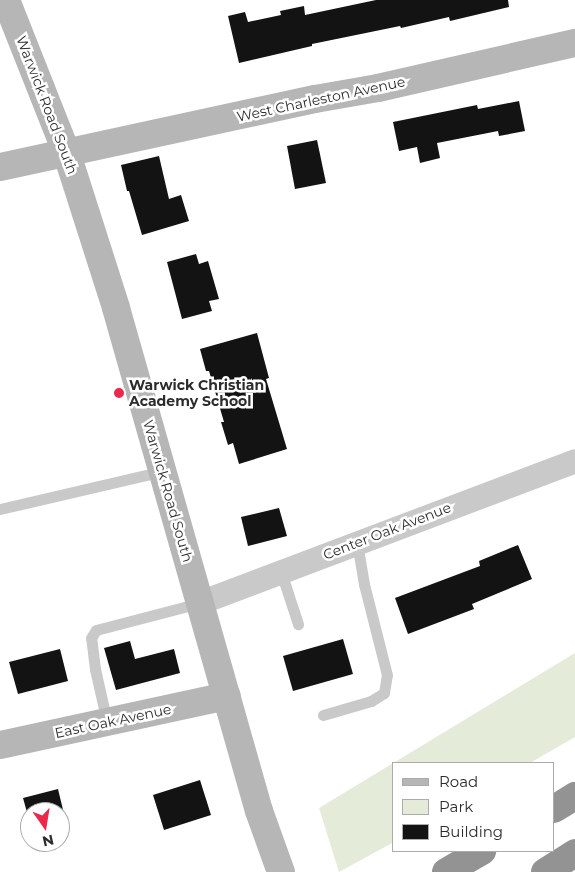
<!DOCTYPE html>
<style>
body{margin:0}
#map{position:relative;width:575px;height:872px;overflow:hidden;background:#fff;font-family:Montserrat,sans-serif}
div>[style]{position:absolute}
.green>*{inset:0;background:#e4ebd9}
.building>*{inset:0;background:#131313}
.lane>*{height:11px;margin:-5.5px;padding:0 5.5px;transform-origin:5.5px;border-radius:5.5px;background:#c9c9c9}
.street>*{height:24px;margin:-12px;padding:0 12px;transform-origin:12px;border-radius:12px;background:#c9c9c9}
.secondary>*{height:28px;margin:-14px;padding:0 14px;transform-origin:14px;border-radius:14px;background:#b6b6b6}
.highway>*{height:28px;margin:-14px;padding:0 14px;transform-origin:14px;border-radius:14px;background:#939393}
.dots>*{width:14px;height:14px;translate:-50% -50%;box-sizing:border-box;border:2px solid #fff;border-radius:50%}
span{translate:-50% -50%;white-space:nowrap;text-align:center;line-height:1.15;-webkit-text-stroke:5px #fff;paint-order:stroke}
.street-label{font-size:14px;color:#2c2c2c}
.poi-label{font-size:14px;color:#2c2c2c;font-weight:700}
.left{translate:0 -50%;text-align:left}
.legend{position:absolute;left:392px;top:762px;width:162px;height:90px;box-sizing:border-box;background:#fff;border:1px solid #ababab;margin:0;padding:6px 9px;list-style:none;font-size:15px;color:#2c2c2c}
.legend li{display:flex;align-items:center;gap:10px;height:25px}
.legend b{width:25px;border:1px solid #ababab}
.north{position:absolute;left:20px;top:802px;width:50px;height:50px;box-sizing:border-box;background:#fff;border:1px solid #ababab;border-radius:50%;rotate:167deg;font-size:14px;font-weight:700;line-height:20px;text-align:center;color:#2c2c2c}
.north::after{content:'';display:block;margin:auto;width:18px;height:22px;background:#eb274a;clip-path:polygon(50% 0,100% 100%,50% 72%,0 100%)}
</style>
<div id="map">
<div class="green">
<i style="clip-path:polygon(575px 653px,575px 737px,530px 763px,394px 763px,394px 842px,339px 872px,319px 808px)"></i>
</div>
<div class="building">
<i style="clip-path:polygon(376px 0,508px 0,509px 7px,450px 21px,449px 17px,401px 28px,400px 26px,312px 44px,312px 46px,239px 63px,228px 16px,245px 12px,248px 22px,281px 15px,280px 11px,304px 6px,305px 15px)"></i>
<i style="clip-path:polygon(519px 101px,525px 131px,499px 136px,498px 131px,437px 143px,440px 158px,420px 163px,417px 147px,399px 151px,393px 122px,477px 105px,478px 109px)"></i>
<i style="clip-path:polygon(317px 140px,326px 183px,295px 189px,287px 146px)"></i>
<i style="clip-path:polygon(159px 156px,169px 199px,181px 195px,189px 221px,142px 235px,129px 191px,127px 191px,121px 165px)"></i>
<i style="clip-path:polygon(196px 254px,199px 264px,208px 261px,219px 299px,209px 301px,212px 311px,182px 319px,167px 262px)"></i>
<i style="clip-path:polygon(257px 333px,269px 378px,266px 379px,287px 449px,239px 464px,233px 443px,228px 445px,221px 422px,224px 422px,209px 371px,206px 371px,200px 349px)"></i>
<i style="clip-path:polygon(279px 508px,287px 536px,248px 546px,241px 517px)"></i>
<i style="clip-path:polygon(518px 545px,532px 579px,472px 604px,474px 609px,408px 634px,395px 598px,480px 566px,479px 561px)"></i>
<i style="clip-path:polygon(343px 639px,353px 674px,293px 691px,283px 656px)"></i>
<i style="clip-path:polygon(130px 641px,135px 659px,174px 649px,180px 673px,116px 690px,104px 648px)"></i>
<i style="clip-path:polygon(60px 649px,68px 681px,18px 694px,9px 662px)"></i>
<i style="clip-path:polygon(200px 780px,211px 815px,164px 830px,153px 795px)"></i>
<i style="clip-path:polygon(58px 789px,64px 814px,30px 812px,30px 823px,23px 798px)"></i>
</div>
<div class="lane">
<i style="left:0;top:509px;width:167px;rotate:-13.1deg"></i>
<i style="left:281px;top:572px;width:55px;rotate:71.9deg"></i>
<i style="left:323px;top:715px;width:50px;rotate:-16.3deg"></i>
<i style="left:371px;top:701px;width:15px;rotate:-32deg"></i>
<i style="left:384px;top:693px;width:18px;rotate:-81deg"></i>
<i style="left:387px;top:675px;width:94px;rotate:-104.2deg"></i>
<i style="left:364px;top:584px;width:42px;rotate:-99.7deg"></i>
<i style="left:107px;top:722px;width:54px;rotate:-102.8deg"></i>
<i style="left:95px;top:669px;width:31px;rotate:-97deg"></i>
<i style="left:91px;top:638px;width:9px;rotate:-58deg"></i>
<i style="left:96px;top:630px;width:107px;rotate:-14.6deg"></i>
</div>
<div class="street">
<i style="left:200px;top:603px;width:401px;rotate:-20.7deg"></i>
</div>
<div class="secondary">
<i style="left:6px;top:0;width:166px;rotate:68.4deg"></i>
<i style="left:67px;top:154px;width:162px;rotate:72.3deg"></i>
<i style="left:116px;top:308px;width:523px;rotate:74.13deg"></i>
<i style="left:259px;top:811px;width:65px;rotate:70.2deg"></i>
<i style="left:0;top:167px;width:322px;rotate:-12.2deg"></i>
<i style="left:315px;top:99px;width:64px;rotate:-9.9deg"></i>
<i style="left:378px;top:88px;width:202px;rotate:-12.9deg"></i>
<i style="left:0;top:745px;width:232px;rotate:-12.2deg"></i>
</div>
<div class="highway">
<i style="left:554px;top:809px;width:25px;rotate:-32deg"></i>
<i style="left:446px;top:872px;width:42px;rotate:-30.3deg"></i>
<i style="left:545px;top:872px;width:36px;rotate:-32deg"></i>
</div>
<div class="dots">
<i style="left:119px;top:393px;background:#eb274a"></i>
</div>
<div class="street-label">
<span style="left:321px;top:99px;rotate:-12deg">West Charleston Avenue</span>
<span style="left:47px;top:105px;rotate:69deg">Warwick Road South</span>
<span style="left:168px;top:491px;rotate:74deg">Warwick Road South</span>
<span style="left:387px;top:531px;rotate:-21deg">Center Oak Avenue</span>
<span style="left:113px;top:721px;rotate:-12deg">East Oak Avenue</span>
</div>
<div class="poi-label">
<span class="left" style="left:129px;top:393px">Warwick Christian<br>Academy School</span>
</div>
<ul class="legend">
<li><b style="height:6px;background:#b6b6b6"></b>Road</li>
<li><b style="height:14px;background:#e4ebd9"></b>Park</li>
<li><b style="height:14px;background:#131313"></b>Building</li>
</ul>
<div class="north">N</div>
</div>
